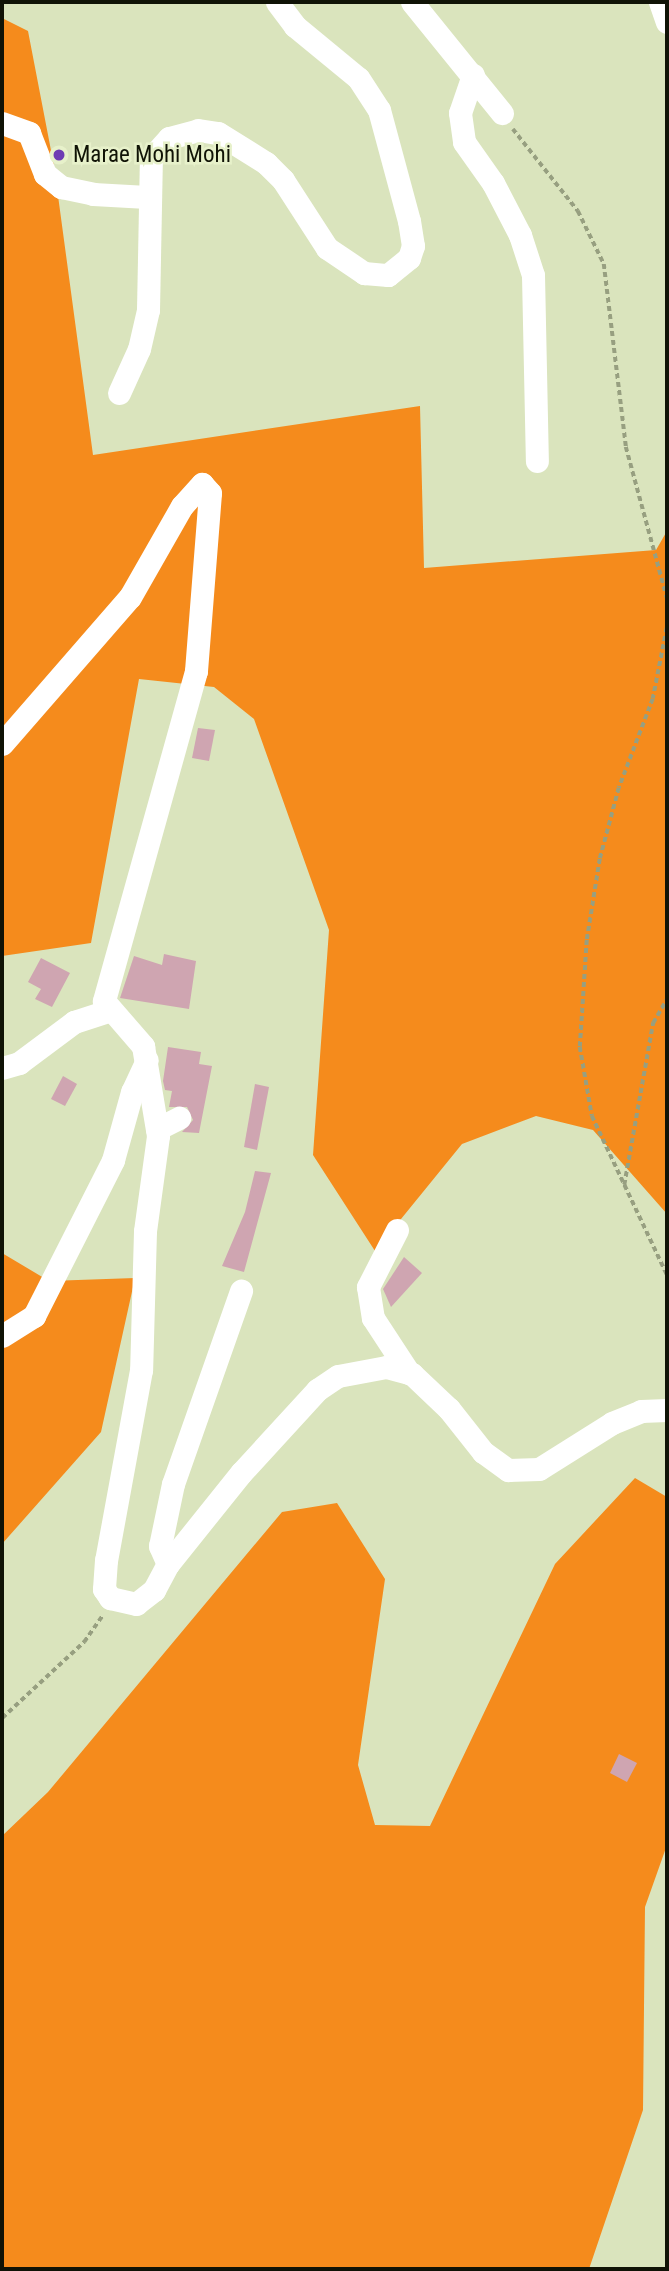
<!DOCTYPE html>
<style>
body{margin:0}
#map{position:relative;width:669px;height:2271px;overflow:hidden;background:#dae4bd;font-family:"Roboto Condensed",sans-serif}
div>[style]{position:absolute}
.forest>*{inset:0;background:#f58b1c}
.building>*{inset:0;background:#cfa5b1}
.path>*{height:3.5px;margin-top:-1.75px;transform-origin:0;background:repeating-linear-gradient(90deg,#979f80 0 5px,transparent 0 8.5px)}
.minor>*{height:23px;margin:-11.5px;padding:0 11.5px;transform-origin:11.5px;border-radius:11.5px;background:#fff}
.dots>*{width:19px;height:19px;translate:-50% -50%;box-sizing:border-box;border:4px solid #e7f1ca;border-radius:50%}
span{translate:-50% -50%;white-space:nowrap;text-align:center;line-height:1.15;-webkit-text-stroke:5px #e7f1ca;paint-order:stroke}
.poi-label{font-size:23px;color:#101306}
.left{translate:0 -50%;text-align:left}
.frame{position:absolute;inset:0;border:4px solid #101306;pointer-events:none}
</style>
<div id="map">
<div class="forest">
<i style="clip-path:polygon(2px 18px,28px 31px,54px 166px,93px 455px,420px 406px,424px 568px,656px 550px,667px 531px,667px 1214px,593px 1130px,536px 1116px,462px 1144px,375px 1251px,313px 1155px,329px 930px,254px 719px,214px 687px,139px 679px,91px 943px,2px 956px)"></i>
<i style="clip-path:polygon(2px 1253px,49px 1281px,135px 1278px,101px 1432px,2px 1544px)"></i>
<i style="clip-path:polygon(635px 1478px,667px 1497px,667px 1845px,645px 1907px,643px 2110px,589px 2269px,2px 2269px,2px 1836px,48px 1792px,282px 1512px,337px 1503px,385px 1579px,358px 1765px,375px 1825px,430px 1826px,555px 1564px)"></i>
</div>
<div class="building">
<i style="clip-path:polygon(198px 728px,215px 730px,209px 761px,192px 758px)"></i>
<i style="clip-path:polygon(164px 954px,196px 961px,189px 1009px,120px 998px,134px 956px,162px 965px)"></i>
<i style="clip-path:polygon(41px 958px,70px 973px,52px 1007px,35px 999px,41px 989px,28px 982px)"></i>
<i style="clip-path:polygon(168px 1047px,201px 1052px,199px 1064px,212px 1066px,199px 1133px,182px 1132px,193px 1120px,187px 1107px,169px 1107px,172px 1091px,165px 1090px,163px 1081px)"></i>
<i style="clip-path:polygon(63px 1076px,77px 1084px,65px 1106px,51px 1099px)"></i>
<i style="clip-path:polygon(255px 1084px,269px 1087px,257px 1150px,244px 1147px)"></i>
<i style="clip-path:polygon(255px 1171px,271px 1173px,244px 1272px,222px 1266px,245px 1212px)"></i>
<i style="clip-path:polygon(404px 1257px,422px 1273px,391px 1307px,383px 1289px)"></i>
<i style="clip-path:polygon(619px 1754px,637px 1763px,627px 1782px,610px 1773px)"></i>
</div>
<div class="path">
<i style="left:513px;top:129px;width:105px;rotate:51.6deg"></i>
<i style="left:578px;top:211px;width:59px;rotate:63.9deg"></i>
<i style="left:604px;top:264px;width:184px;rotate:83.1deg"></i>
<i style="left:626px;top:447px;width:156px;rotate:74.8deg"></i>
<i style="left:667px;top:628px;width:72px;rotate:101.2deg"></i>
<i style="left:653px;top:699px;width:95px;rotate:110.9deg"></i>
<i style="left:619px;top:788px;width:73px;rotate:105deg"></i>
<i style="left:600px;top:859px;width:82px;rotate:99.1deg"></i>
<i style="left:587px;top:940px;width:107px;rotate:93.7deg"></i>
<i style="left:580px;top:1047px;width:70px;rotate:80.1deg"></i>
<i style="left:592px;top:1116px;width:176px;rotate:64.7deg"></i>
<i style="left:624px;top:1185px;width:165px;rotate:-79.9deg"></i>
<i style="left:653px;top:1023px;width:28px;rotate:-60deg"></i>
<i style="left:2px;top:1718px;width:112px;rotate:-42.8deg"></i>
<i style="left:84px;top:1642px;width:33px;rotate:-55deg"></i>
</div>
<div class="minor">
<i style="left:412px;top:2px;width:143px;rotate:51deg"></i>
<i style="left:660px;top:2px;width:21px;rotate:71deg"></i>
<i style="left:473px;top:75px;width:40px;rotate:108.9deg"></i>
<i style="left:460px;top:113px;width:29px;rotate:82deg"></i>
<i style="left:464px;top:142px;width:50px;rotate:54.7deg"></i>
<i style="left:493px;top:183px;width:59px;rotate:62.6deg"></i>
<i style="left:520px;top:235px;width:42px;rotate:72deg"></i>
<i style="left:533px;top:275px;width:186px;rotate:88.8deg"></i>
<i style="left:2px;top:123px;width:29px;rotate:20deg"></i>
<i style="left:29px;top:133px;width:44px;rotate:68.7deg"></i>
<i style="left:45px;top:174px;width:21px;rotate:39deg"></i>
<i style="left:61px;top:187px;width:33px;rotate:12deg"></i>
<i style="left:93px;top:194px;width:54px;rotate:3.2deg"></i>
<i style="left:119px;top:393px;width:48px;rotate:-65.6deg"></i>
<i style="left:139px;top:349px;width:40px;rotate:-77deg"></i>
<i style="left:148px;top:310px;width:152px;rotate:-88.9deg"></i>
<i style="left:151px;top:158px;width:27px;rotate:-48deg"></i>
<i style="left:169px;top:138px;width:30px;rotate:-15deg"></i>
<i style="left:198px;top:130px;width:20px;rotate:9deg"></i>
<i style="left:218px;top:133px;width:57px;rotate:32deg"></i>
<i style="left:266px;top:163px;width:24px;rotate:45deg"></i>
<i style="left:283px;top:180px;width:81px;rotate:57.1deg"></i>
<i style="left:327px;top:248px;width:45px;rotate:34deg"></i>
<i style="left:364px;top:273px;width:24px;rotate:5deg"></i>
<i style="left:388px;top:275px;width:27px;rotate:-39deg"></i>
<i style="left:409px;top:258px;width:13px;rotate:-72deg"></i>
<i style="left:413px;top:246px;width:25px;rotate:-99deg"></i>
<i style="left:409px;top:221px;width:115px;rotate:-105.1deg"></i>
<i style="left:379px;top:110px;width:38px;rotate:-123deg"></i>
<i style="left:358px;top:78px;width:82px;rotate:-140.5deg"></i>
<i style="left:295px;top:26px;width:30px;rotate:-127deg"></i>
<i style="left:2px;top:744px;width:195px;rotate:-49deg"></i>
<i style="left:130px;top:597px;width:105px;rotate:-60.3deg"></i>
<i style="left:182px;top:506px;width:30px;rotate:-48deg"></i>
<i style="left:202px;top:484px;width:12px;rotate:48deg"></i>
<i style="left:210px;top:493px;width:179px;rotate:94.5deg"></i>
<i style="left:196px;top:671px;width:343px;rotate:105.6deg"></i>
<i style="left:104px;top:1001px;width:60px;rotate:49.1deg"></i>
<i style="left:143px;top:1046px;width:91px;rotate:80.5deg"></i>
<i style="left:158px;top:1136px;width:96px;rotate:97.8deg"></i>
<i style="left:145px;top:1231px;width:139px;rotate:91.6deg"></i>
<i style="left:141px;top:1370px;width:193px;rotate:100.4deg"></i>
<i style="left:106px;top:1560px;width:29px;rotate:94deg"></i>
<i style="left:104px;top:1589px;width:11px;rotate:56deg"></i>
<i style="left:110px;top:1598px;width:27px;rotate:13deg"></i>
<i style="left:136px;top:1604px;width:23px;rotate:-38deg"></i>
<i style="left:154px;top:1590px;width:30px;rotate:-62deg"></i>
<i style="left:168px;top:1564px;width:117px;rotate:-51.3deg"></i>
<i style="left:241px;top:1473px;width:113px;rotate:-47.5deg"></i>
<i style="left:317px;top:1390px;width:25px;rotate:-34deg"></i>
<i style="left:338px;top:1376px;width:49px;rotate:-10.6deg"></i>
<i style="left:386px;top:1367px;width:27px;rotate:15deg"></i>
<i style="left:412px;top:1374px;width:51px;rotate:43.4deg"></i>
<i style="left:449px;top:1409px;width:55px;rotate:51.7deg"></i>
<i style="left:483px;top:1452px;width:31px;rotate:36deg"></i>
<i style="left:508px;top:1470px;width:31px;rotate:-2deg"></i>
<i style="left:539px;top:1469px;width:86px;rotate:-32.2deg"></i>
<i style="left:612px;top:1423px;width:31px;rotate:-22deg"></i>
<i style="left:641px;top:1411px;width:26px;rotate:-2deg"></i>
<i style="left:2px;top:1068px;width:18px;rotate:-16deg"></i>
<i style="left:19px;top:1063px;width:69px;rotate:-36.7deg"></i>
<i style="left:74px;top:1022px;width:38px;rotate:-18deg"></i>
<i style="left:157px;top:1129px;width:25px;rotate:-27deg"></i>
<i style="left:397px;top:1230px;width:64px;rotate:117deg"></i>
<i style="left:368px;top:1287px;width:31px;rotate:81deg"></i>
<i style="left:373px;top:1318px;width:66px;rotate:56.8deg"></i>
<i style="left:2px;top:1336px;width:38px;rotate:-32deg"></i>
<i style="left:34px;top:1316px;width:175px;rotate:-63.1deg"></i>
<i style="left:113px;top:1160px;width:71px;rotate:-74.4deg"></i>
<i style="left:132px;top:1092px;width:35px;rotate:-65deg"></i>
<i style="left:168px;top:1564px;width:20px;rotate:-114deg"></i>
<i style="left:160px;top:1546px;width:63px;rotate:-78.2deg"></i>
<i style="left:173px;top:1484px;width:205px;rotate:-70.6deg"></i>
</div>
<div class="dots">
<i style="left:59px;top:155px;background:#6e3cb3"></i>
</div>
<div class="poi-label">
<span class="left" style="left:73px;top:155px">Marae Mohi Mohi</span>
</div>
<div class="frame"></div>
</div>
